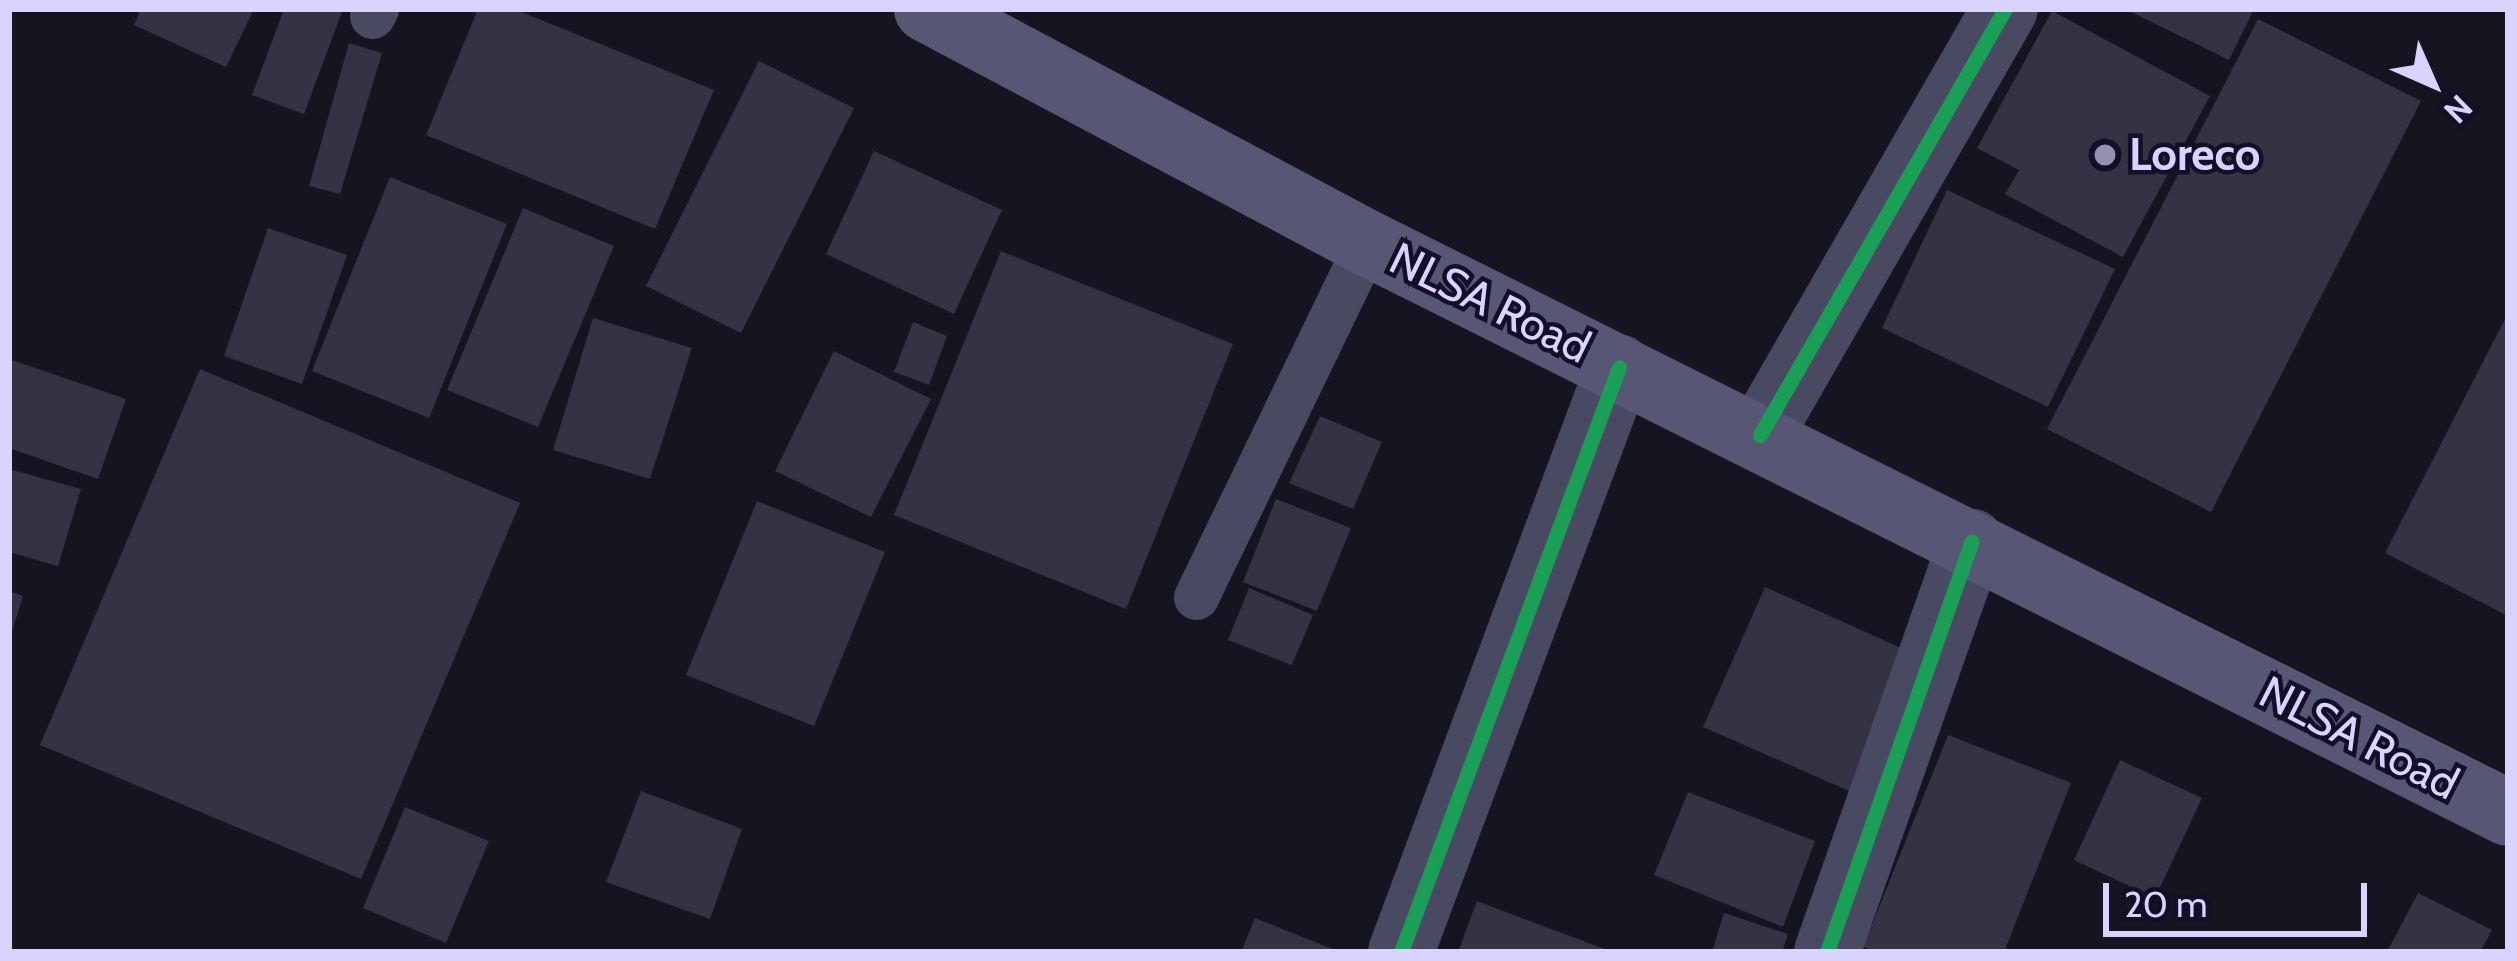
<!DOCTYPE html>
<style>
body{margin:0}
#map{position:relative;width:2517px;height:961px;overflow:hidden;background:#161421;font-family:Cabin,sans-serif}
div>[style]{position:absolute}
.building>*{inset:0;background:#343243}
.lane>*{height:45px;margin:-22.5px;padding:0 22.5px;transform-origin:22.5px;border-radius:22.5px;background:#4a4962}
.street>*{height:66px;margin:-33px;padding:0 33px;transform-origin:33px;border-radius:33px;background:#4a4962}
.secondary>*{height:66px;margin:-33px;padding:0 33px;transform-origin:33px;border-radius:33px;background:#575674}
.cycleway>*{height:15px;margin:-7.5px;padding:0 7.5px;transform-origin:7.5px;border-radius:7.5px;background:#1a9f57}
.dots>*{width:33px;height:33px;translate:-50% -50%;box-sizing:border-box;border:6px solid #130f26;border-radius:50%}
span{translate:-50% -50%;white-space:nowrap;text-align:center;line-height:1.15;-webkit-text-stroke:9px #130f26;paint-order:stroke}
.poi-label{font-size:45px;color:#d9d4ff;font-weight:700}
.left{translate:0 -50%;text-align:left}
.street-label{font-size:45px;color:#d9d4ff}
.frame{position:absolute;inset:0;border:12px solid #d9d4ff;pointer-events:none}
.north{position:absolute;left:2373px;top:24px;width:120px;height:120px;-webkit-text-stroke:9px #130f26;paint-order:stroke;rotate:135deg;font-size:33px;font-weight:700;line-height:48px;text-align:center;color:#d9d4ff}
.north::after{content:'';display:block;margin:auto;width:42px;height:54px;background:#d9d4ff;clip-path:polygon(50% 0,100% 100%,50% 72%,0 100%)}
.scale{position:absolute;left:2103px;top:883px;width:264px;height:54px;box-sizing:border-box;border:6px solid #d9d4ff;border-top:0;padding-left:15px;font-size:36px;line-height:42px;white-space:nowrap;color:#d9d4ff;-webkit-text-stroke:9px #130f26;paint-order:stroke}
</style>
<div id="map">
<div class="building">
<i style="clip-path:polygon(141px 9px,254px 9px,226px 67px,134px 25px)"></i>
<i style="clip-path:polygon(284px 9px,343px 9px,304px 114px,252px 95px)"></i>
<i style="clip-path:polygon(478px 9px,514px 9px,714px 90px,655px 229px,426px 135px)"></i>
<i style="clip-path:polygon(2125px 9px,2254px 9px,2229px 60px)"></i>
<i style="clip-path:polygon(2052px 11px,2210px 96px,2123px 257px,2005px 194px,2019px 170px,1977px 148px)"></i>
<i style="clip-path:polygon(2258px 19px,2421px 101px,2211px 512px,2047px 429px)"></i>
<i style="clip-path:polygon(349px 43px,382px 53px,340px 194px,309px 186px)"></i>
<i style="clip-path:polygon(759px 61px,854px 108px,741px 333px,646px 286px)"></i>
<i style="clip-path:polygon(874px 151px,1002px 210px,954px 314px,826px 254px)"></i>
<i style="clip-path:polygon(390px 177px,507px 224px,429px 418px,312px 371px)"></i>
<i style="clip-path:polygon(1947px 190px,2115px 269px,2048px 407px,1882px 328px)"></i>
<i style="clip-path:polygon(523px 208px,614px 246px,538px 427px,447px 390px)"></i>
<i style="clip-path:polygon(268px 228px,347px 255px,302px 384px,224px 356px)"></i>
<i style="clip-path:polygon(1001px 251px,1233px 344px,1126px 609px,894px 515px)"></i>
<i style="clip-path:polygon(2508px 313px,2508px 616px,2385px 553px)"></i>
<i style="clip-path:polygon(593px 318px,692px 348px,650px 479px,553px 450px)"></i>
<i style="clip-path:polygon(913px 322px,947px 336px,929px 385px,894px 372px)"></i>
<i style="clip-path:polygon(834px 351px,931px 399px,871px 517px,775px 471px)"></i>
<i style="clip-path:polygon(9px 359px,126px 399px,98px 479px,9px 448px)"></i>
<i style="clip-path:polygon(200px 369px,520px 503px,361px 879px,40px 745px)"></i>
<i style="clip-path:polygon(1320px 416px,1382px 442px,1353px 509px,1289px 483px)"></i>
<i style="clip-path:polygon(9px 469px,81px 489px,58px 566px,9px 552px)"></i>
<i style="clip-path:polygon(1276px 499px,1351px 528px,1317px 611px,1243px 582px)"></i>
<i style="clip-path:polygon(757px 501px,885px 552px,814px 726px,686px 675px)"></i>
<i style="clip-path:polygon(1765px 587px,1919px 656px,1856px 794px,1703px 727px)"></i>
<i style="clip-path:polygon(1249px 588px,1313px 615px,1292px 665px,1228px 640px)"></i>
<i style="clip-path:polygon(9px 591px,23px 596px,10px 638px,9px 638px)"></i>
<i style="clip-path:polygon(1948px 735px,2071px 783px,2004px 952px,1877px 952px,1863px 947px)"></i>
<i style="clip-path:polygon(2120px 760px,2202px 798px,2155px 898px,2074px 860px)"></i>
<i style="clip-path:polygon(641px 791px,742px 829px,710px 919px,606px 882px)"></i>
<i style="clip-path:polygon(1688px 792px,1815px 841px,1783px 927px,1654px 875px)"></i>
<i style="clip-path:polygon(405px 807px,489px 841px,446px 943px,363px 908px)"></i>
<i style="clip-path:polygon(2418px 893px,2492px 930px,2480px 952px,2387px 952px)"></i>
<i style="clip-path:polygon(1477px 901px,1613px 952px,1458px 952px)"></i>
<i style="clip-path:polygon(1724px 913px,1788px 934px,1782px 952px,1712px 952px)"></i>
<i style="clip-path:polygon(1255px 918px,1340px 952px,1241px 952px)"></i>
</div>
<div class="lane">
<i style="left:372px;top:16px;width:8px;rotate:-60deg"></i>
<i style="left:1196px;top:597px;width:393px;rotate:-64.2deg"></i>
</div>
<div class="street">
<i style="left:1760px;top:435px;width:491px;rotate:-60.1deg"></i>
<i style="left:1401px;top:952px;width:624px;rotate:-69.56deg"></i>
<i style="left:1827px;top:952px;width:435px;rotate:-70.6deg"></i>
</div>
<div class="secondary">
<i style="left:927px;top:9px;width:498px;rotate:28deg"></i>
<i style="left:1367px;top:243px;width:1275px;rotate:26.54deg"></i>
</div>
<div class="cycleway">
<i style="left:1760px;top:435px;width:491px;rotate:-60.1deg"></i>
<i style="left:1401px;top:952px;width:624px;rotate:-69.56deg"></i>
<i style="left:1827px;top:952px;width:435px;rotate:-70.6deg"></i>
</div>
<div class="dots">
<i style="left:2105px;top:155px;background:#9591b1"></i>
</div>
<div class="poi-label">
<span class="left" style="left:2129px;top:155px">Loreco</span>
</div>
<div class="street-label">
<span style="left:1490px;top:303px;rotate:26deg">NLSA Road</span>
<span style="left:2359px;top:738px;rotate:27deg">NLSA Road</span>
</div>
<div class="frame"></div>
<div class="north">N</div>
<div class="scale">20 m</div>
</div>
